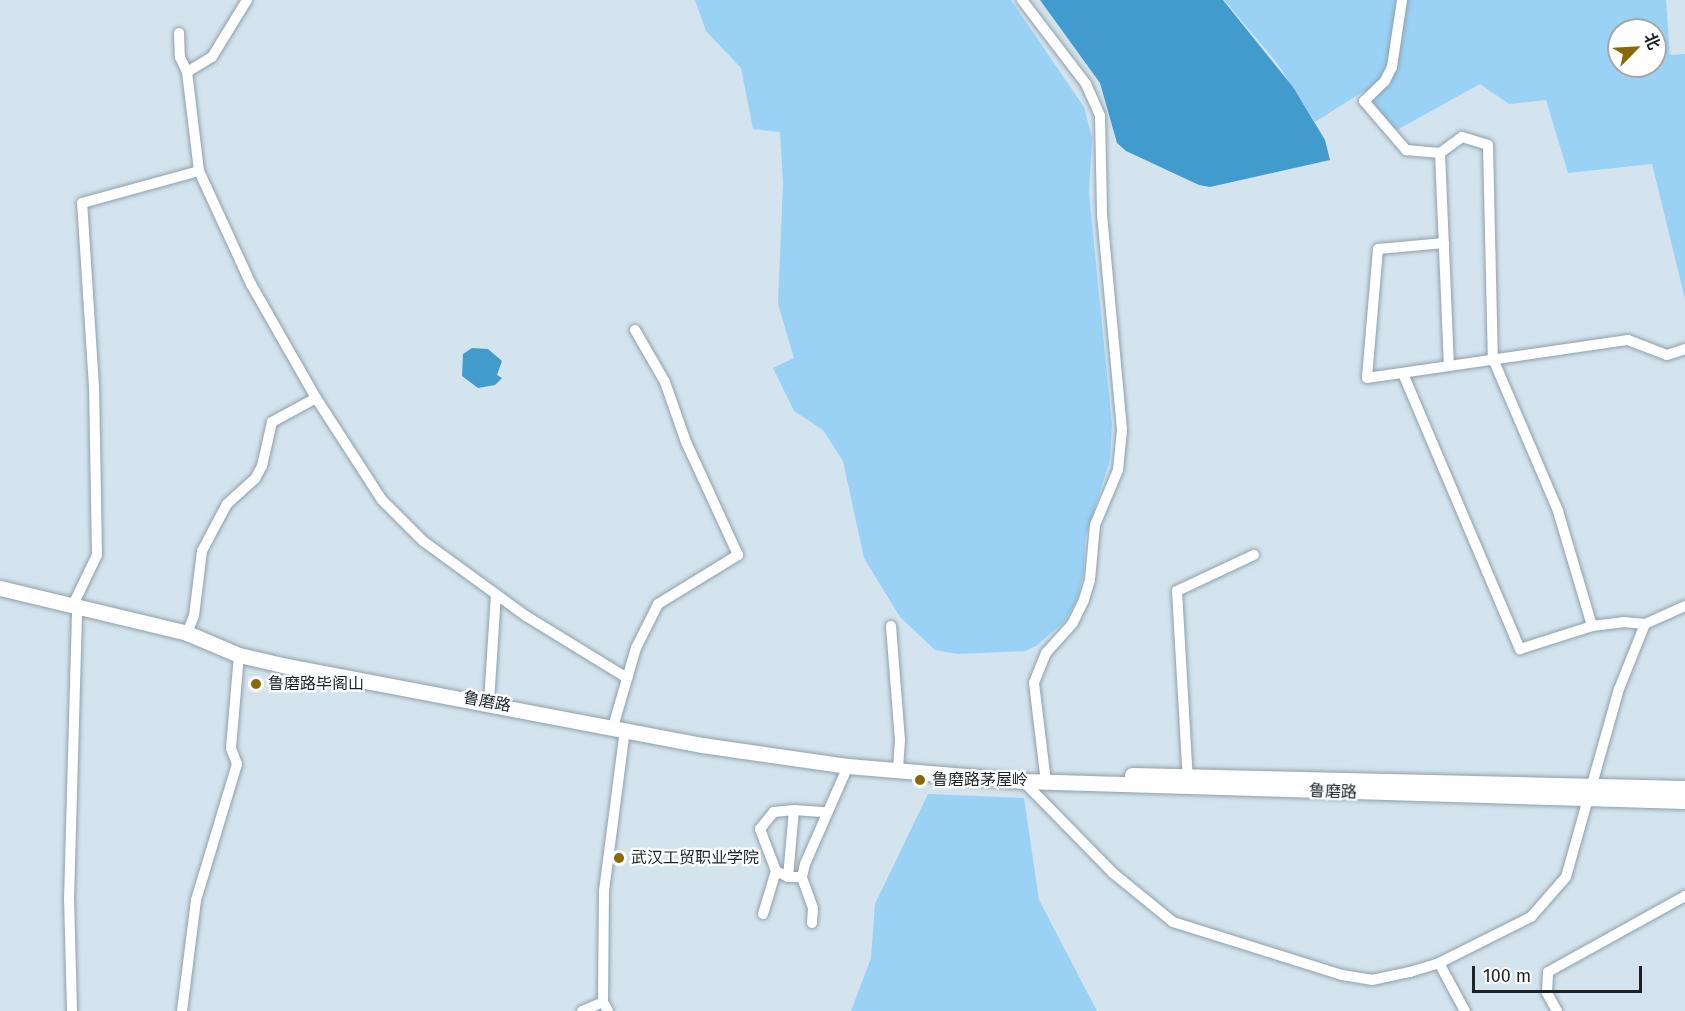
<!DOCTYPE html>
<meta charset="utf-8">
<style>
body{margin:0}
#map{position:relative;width:1685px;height:1011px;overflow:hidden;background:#d3e4ef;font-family:"Fira Sans","Noto Sans SC",sans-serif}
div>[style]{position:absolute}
.green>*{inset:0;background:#99d2f5}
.water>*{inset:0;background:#429bcd}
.roads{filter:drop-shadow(0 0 2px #90a0aa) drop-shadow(0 0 2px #90a0aa)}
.street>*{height:10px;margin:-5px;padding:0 5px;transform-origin:5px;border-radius:5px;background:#fff}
.secondary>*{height:15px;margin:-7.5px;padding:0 7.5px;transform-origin:7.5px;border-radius:7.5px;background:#fff}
.dots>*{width:16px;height:16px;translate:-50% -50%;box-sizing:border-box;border:3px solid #fff;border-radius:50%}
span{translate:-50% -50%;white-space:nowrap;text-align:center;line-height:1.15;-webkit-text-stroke:4.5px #fff;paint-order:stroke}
.poi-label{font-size:16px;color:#1c2226}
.left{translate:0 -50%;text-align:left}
.street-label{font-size:16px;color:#1c2226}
.north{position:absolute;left:1607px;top:18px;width:60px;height:60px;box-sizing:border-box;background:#fff;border:2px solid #a4a7a8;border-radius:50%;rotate:66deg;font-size:16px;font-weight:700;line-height:24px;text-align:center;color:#1c2226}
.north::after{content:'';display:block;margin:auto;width:21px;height:27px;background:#896805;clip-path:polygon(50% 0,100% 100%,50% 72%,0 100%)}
.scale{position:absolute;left:1472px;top:966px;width:170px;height:27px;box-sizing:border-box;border:3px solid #1c2226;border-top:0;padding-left:8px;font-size:18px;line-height:21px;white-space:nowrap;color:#1c2226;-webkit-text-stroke:4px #fff;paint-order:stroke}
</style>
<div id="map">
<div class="green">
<i style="clip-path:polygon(695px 0,1011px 0,1084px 107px,1092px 138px,1089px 193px,1112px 425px,1110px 460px,1085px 539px,1084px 572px,1077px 600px,1065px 621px,1036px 646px,1025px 651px,958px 654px,935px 650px,900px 617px,864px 558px,843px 461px,823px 430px,794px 411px,773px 368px,794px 358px,778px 304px,783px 183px,780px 132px,753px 129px,741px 68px,706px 31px)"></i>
<i style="clip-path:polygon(evenodd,1224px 0,1666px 0,1670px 55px,1685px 54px,1685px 299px,1652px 164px,1568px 173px,1546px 100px,1509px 104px,1480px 84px,1395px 131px,1364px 91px,1315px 122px,1277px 63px,1224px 0,1619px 30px,1655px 30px,1655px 66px,1619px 66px,1619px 30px)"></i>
<i style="clip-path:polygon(928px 794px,1024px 798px,1039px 900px,1097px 1011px,851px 1011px,871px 958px,875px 904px)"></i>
</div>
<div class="water">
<i style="clip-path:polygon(1040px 0,1223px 0,1293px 87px,1325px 140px,1330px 160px,1210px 187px,1199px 185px,1126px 151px,1117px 143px,1100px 83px)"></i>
<i style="clip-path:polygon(472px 348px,488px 349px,502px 361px,497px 375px,502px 378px,495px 385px,478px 388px,462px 376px,463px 354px)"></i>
</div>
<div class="roads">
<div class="street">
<i style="left:1022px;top:0;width:106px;rotate:52.7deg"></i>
<i style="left:1086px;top:84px;width:35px;rotate:66deg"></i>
<i style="left:1100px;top:116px;width:98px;rotate:88.8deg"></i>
<i style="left:1102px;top:214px;width:217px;rotate:84.7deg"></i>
<i style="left:1122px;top:430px;width:40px;rotate:95.7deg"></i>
<i style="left:1118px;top:470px;width:60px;rotate:112.7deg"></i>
<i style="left:1095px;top:525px;width:55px;rotate:95.2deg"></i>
<i style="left:1090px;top:580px;width:21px;rotate:107deg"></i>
<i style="left:1084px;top:600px;width:25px;rotate:116deg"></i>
<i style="left:1073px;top:623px;width:40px;rotate:132deg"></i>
<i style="left:1046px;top:653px;width:32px;rotate:112deg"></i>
<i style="left:1034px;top:683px;width:100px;rotate:83.1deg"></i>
<i style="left:1402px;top:0;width:68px;rotate:98.5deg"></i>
<i style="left:1392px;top:67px;width:16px;rotate:117deg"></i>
<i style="left:1385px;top:81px;width:29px;rotate:136deg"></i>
<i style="left:1364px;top:101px;width:65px;rotate:49.4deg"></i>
<i style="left:1406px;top:150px;width:34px;rotate:5deg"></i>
<i style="left:1440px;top:153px;width:212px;rotate:87.6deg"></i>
<i style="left:179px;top:33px;width:24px;rotate:88deg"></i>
<i style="left:180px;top:57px;width:17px;rotate:65deg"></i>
<i style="left:1440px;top:153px;width:27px;rotate:-36deg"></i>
<i style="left:1462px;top:137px;width:27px;rotate:17deg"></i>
<i style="left:1488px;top:145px;width:214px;rotate:88.7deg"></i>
<i style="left:1493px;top:359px;width:165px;rotate:66.8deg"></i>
<i style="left:1558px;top:511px;width:120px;rotate:73.5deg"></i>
<i style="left:1444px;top:243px;width:66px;rotate:174.8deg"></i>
<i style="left:1378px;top:249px;width:129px;rotate:94.9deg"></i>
<i style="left:1367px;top:378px;width:264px;rotate:-8.3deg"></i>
<i style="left:1628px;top:340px;width:42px;rotate:21deg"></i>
<i style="left:1667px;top:355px;width:19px;rotate:-18deg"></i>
<i style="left:1404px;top:376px;width:297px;rotate:67deg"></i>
<i style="left:1520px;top:649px;width:76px;rotate:-17.7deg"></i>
<i style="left:1592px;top:626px;width:31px;rotate:-7deg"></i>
<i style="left:1623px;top:622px;width:22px;rotate:5deg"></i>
<i style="left:316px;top:398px;width:121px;rotate:57.1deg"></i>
<i style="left:382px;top:500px;width:58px;rotate:45deg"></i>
<i style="left:423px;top:541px;width:127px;rotate:36.1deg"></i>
<i style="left:526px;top:616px;width:119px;rotate:31.5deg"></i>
<i style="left:73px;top:605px;width:55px;rotate:-64.4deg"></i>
<i style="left:97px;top:555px;width:168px;rotate:-91deg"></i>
<i style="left:94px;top:387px;width:184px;rotate:-93.7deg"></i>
<i style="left:82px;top:203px;width:121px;rotate:-15.3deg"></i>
<i style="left:199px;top:171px;width:100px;rotate:-96.9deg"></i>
<i style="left:187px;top:72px;width:29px;rotate:-31deg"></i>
<i style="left:212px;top:57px;width:67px;rotate:-58.4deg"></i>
<i style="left:891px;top:626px;width:114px;rotate:85.5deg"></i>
<i style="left:900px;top:740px;width:32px;rotate:94deg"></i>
<i style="left:187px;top:633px;width:18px;rotate:-68deg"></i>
<i style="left:194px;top:616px;width:65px;rotate:-83deg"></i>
<i style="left:202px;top:551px;width:53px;rotate:-62deg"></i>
<i style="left:227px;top:504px;width:38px;rotate:-42deg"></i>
<i style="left:255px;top:479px;width:15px;rotate:-62deg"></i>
<i style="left:262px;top:466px;width:45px;rotate:-77.2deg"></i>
<i style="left:272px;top:422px;width:50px;rotate:-28.6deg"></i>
<i style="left:316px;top:398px;width:131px;rotate:-119.7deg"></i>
<i style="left:251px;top:284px;width:124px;rotate:-114.7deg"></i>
<i style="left:489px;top:702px;width:107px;rotate:-86.3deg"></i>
<i style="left:613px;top:727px;width:82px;rotate:-73.8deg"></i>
<i style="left:636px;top:648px;width:49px;rotate:-63.4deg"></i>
<i style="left:658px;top:604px;width:94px;rotate:-31.5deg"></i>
<i style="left:738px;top:555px;width:124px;rotate:-114.7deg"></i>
<i style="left:686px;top:442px;width:64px;rotate:-109.3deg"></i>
<i style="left:665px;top:382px;width:60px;rotate:-120deg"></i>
<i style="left:1023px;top:781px;width:129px;rotate:45.6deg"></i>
<i style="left:1113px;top:873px;width:77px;rotate:39.2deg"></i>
<i style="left:1173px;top:922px;width:177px;rotate:17.4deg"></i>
<i style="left:1342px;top:975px;width:30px;rotate:9deg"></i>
<i style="left:1372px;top:980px;width:39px;rotate:-12deg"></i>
<i style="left:1410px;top:972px;width:30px;rotate:-17deg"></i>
<i style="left:1439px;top:963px;width:103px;rotate:-26.6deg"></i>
<i style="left:1531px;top:917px;width:53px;rotate:-48.8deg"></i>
<i style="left:1566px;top:877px;width:195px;rotate:-74.3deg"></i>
<i style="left:1619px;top:689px;width:70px;rotate:-68.2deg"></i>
<i style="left:1645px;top:624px;width:44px;rotate:-24.2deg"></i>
<i style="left:1188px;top:782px;width:191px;rotate:-93.3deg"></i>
<i style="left:1177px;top:591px;width:85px;rotate:-25.1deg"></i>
<i style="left:788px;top:877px;width:13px;rotate:-153deg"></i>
<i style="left:776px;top:871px;width:45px;rotate:-110.9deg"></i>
<i style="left:760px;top:829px;width:22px;rotate:-51deg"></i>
<i style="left:774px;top:812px;width:20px;rotate:-6deg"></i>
<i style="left:802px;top:877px;width:14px;rotate:180deg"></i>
<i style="left:788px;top:877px;width:67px;rotate:-84.9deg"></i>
<i style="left:794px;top:810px;width:31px;rotate:4deg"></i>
<i style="left:763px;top:914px;width:45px;rotate:-73.2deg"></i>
<i style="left:812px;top:923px;width:15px;rotate:-86deg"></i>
<i style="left:813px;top:908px;width:33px;rotate:-110deg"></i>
<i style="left:802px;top:877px;width:13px;rotate:-77deg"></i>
<i style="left:805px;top:864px;width:107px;rotate:-66.3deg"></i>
<i style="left:1439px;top:963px;width:55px;rotate:61.6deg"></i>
<i style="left:72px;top:1011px;width:111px;rotate:-91.5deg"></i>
<i style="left:69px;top:900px;width:293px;rotate:-88.4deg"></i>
<i style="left:182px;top:1011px;width:112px;rotate:-82.8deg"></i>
<i style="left:196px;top:900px;width:142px;rotate:-73.2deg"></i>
<i style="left:237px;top:764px;width:17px;rotate:-111deg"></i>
<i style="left:231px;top:748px;width:93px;rotate:-85.1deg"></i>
<i style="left:582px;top:1011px;width:23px;rotate:-23deg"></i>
<i style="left:608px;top:1011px;width:10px;rotate:-119deg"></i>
<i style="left:603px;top:1002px;width:111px;rotate:-89.5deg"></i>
<i style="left:604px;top:891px;width:162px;rotate:-82.6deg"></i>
<i style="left:1557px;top:1011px;width:21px;rotate:-119deg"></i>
<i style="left:1547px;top:993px;width:21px;rotate:-87deg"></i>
<i style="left:1548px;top:972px;width:157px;rotate:-29deg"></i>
</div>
<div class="secondary">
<i style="left:0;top:588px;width:192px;rotate:13.5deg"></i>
<i style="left:187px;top:633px;width:56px;rotate:22.9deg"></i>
<i style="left:239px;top:655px;width:49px;rotate:12.9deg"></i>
<i style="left:287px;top:666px;width:422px;rotate:10.8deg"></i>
<i style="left:702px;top:745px;width:148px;rotate:8.2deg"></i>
<i style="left:848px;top:766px;width:176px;rotate:4.9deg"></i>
<i style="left:1023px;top:781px;width:662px;rotate:1.73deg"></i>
<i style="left:1132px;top:775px;width:553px;rotate:1.35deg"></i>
</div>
</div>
<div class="dots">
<i style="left:256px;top:684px;background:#896805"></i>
<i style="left:920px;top:780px;background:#896805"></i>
<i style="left:619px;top:858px;background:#896805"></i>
</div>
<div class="poi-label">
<span class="left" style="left:268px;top:684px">鲁磨路毕阁山</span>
<span class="left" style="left:932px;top:780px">鲁磨路茅屋岭</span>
<span class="left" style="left:631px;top:858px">武汉工贸职业学院</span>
</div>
<div class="street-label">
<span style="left:487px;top:702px;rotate:11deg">鲁磨路</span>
<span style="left:1333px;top:792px;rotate:2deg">鲁磨路</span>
</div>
<div class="north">北</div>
<div class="scale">100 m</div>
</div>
